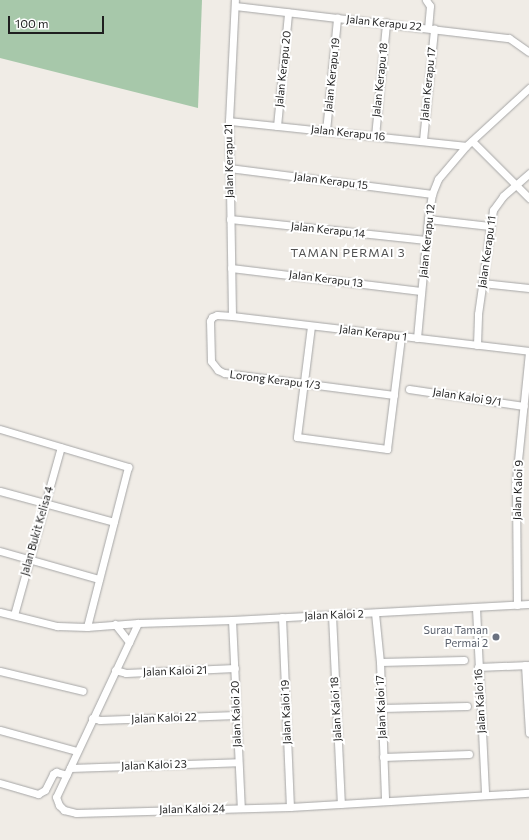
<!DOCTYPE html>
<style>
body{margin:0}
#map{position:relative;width:529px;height:840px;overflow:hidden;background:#f0ece6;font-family:Commissioner,sans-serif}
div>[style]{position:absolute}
.cemetery>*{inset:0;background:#a7c8aa}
.roads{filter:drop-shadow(0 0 1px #a6a6a6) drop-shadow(0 0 1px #a6a6a6)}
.street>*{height:7px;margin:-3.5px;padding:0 3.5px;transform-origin:3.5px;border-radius:3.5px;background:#fff}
.dots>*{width:11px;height:11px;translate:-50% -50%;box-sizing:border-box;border:2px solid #fff;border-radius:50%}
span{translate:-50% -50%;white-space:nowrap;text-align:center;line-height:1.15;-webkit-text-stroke:4px #fff;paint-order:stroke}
.street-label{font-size:11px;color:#1f1f1f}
.worship-label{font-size:11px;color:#5b616d}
.right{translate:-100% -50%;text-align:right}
.neighbourhood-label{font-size:12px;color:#525252;letter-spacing:1px}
.scale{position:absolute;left:8px;top:16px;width:96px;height:18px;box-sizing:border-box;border:2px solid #1f1f1f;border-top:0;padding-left:5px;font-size:12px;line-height:14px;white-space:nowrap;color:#1f1f1f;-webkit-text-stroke:3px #fff;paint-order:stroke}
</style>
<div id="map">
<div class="cemetery">
<i style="clip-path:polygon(0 0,202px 0,198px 108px,0 58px)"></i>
</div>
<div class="roads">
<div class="street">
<i style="left:426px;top:0;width:7px;rotate:56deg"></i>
<i style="left:430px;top:6px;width:22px;rotate:95deg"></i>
<i style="left:235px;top:6px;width:276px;rotate:6.7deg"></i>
<i style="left:509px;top:38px;width:24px;rotate:35deg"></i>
<i style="left:229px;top:121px;width:238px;rotate:6deg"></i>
<i style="left:277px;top:126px;width:114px;rotate:-84.4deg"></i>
<i style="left:326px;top:131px;width:114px;rotate:-84.4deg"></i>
<i style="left:375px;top:136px;width:114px;rotate:-84.4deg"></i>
<i style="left:423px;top:140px;width:112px;rotate:-84.3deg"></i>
<i style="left:472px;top:141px;width:81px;rotate:45deg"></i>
<i style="left:229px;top:168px;width:205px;rotate:7.3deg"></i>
<i style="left:230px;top:219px;width:197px;rotate:6.1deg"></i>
<i style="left:428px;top:219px;width:62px;rotate:6.4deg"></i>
<i style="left:231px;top:268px;width:191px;rotate:6.9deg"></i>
<i style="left:482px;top:283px;width:47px;rotate:6.1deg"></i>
<i style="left:232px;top:316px;width:195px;rotate:-90.9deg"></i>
<i style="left:229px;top:121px;width:121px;rotate:-87.2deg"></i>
<i style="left:311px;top:326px;width:112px;rotate:97.2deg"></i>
<i style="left:297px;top:437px;width:91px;rotate:7.6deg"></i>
<i style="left:387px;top:449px;width:114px;rotate:-82.9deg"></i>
<i style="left:417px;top:338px;width:120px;rotate:-84.7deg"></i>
<i style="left:428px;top:219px;width:25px;rotate:-81deg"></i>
<i style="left:432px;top:194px;width:16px;rotate:-68deg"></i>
<i style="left:438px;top:179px;width:43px;rotate:-49.7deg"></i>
<i style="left:466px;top:146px;width:86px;rotate:-42.6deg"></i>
<i style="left:477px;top:345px;width:31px;rotate:-88deg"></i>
<i style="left:478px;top:314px;width:105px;rotate:-81.8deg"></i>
<i style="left:493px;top:210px;width:17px;rotate:-54deg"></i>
<i style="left:503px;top:196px;width:35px;rotate:-41deg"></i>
<i style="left:409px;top:389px;width:116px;rotate:8.4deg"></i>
<i style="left:394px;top:395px;width:171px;rotate:-172.6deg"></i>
<i style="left:224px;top:373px;width:7px;rotate:-153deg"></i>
<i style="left:218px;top:370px;width:11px;rotate:-128deg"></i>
<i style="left:211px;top:361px;width:40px;rotate:-91.4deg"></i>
<i style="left:210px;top:321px;width:4px;rotate:-63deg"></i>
<i style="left:212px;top:317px;width:5px;rotate:-22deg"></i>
<i style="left:217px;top:315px;width:15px;rotate:4deg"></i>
<i style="left:232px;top:316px;width:299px;rotate:6.7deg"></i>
<i style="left:0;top:429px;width:134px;rotate:16.5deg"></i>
<i style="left:128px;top:467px;width:165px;rotate:104.4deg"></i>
<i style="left:0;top:491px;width:118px;rotate:15.2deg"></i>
<i style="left:0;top:551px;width:103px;rotate:15.8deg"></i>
<i style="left:517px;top:605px;width:125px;rotate:-90.5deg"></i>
<i style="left:516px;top:480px;width:128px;rotate:-84.2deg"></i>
<i style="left:476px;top:608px;width:187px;rotate:87.2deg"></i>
<i style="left:0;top:612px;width:59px;rotate:13.8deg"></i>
<i style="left:57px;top:626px;width:30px;rotate:2deg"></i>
<i style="left:87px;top:627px;width:51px;rotate:-4.5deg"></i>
<i style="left:138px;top:623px;width:94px;rotate:-1.8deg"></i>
<i style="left:232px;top:620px;width:297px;rotate:-3.1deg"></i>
<i style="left:375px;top:613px;width:49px;rotate:84.2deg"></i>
<i style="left:380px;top:662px;width:139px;rotate:87.9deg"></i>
<i style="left:14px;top:615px;width:174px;rotate:-74.4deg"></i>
<i style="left:332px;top:615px;width:189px;rotate:87.3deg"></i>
<i style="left:282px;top:617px;width:190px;rotate:87.6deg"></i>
<i style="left:232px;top:620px;width:188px;rotate:87.3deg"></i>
<i style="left:138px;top:623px;width:192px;rotate:115.2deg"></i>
<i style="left:56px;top:797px;width:9px;rotate:69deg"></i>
<i style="left:59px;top:805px;width:7px;rotate:45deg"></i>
<i style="left:64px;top:810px;width:12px;rotate:14deg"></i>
<i style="left:76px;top:813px;width:214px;rotate:-1.6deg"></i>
<i style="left:290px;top:807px;width:239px;rotate:-3.4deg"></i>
<i style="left:115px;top:624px;width:23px;rotate:52deg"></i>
<i style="left:380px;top:662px;width:84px;rotate:-1.4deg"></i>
<i style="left:525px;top:665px;width:68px;rotate:86.6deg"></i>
<i style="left:478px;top:667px;width:51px;rotate:-2.2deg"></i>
<i style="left:115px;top:670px;width:11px;rotate:15deg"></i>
<i style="left:126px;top:673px;width:109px;rotate:-2.6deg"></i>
<i style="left:0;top:671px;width:85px;rotate:13.5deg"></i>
<i style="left:382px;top:708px;width:85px;rotate:-1.3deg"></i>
<i style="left:92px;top:718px;width:8px;rotate:14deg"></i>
<i style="left:100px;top:720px;width:136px;rotate:-2.1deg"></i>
<i style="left:0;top:730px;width:80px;rotate:15.3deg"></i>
<i style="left:383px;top:757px;width:86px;rotate:-2deg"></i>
<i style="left:70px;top:768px;width:168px;rotate:-2deg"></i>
<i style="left:0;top:783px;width:40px;rotate:16deg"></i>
<i style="left:38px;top:794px;width:8px;rotate:-30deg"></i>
<i style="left:45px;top:790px;width:18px;rotate:-63deg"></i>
<i style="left:53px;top:774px;width:4px;rotate:-34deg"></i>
<i style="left:56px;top:772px;width:11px;rotate:15deg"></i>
</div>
</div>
<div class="dots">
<i style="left:496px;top:637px;background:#6b7280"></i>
</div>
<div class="street-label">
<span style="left:384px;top:23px;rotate:6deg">Jalan Kerapu 22</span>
<span style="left:283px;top:69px;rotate:-84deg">Jalan Kerapu 20</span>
<span style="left:332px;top:75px;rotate:-84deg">Jalan Kerapu 19</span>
<span style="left:380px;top:80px;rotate:-84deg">Jalan Kerapu 18</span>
<span style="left:428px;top:84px;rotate:-84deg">Jalan Kerapu 17</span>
<span style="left:348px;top:133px;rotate:6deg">Jalan Kerapu 16</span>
<span style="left:229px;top:161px;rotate:-91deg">Jalan Kerapu 21</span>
<span style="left:331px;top:181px;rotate:7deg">Jalan Kerapu 15</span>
<span style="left:328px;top:230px;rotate:6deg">Jalan Kerapu 14</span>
<span style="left:427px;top:241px;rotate:-84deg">Jalan Kerapu 12</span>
<span style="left:487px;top:252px;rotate:-82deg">Jalan Kerapu 11</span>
<span style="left:326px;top:279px;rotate:7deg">Jalan Kerapu 13</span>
<span style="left:373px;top:333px;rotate:7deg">Jalan Kerapu 1</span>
<span style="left:275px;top:380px;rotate:7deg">Lorong Kerapu 1/3</span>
<span style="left:467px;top:397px;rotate:9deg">Jalan Kaloi 9/1</span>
<span style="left:518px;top:490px;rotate:-88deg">Jalan Kaloi 9</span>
<span style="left:37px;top:531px;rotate:-74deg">Jalan Bukit Kelisa 4</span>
<span style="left:334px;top:615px;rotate:-2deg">Jalan Kaloi 2</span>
<span style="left:175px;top:671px;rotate:-2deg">Jalan Kaloi 21</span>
<span style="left:480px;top:701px;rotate:-93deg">Jalan Kaloi 16</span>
<span style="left:381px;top:707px;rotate:-92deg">Jalan Kaloi 17</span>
<span style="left:336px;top:709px;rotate:-93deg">Jalan Kaloi 18</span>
<span style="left:286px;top:712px;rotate:-92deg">Jalan Kaloi 19</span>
<span style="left:236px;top:714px;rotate:-92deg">Jalan Kaloi 20</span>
<span style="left:164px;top:718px;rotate:-2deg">Jalan Kaloi 22</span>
<span style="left:154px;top:765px;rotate:-2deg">Jalan Kaloi 23</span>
<span style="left:192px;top:809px;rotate:-1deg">Jalan Kaloi 24</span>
</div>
<div class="worship-label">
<span class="right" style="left:488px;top:637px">Surau Taman<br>Permai 2</span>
</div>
<div class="neighbourhood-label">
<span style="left:348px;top:253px">TAMAN PERMAI 3</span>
</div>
<div class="scale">100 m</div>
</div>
